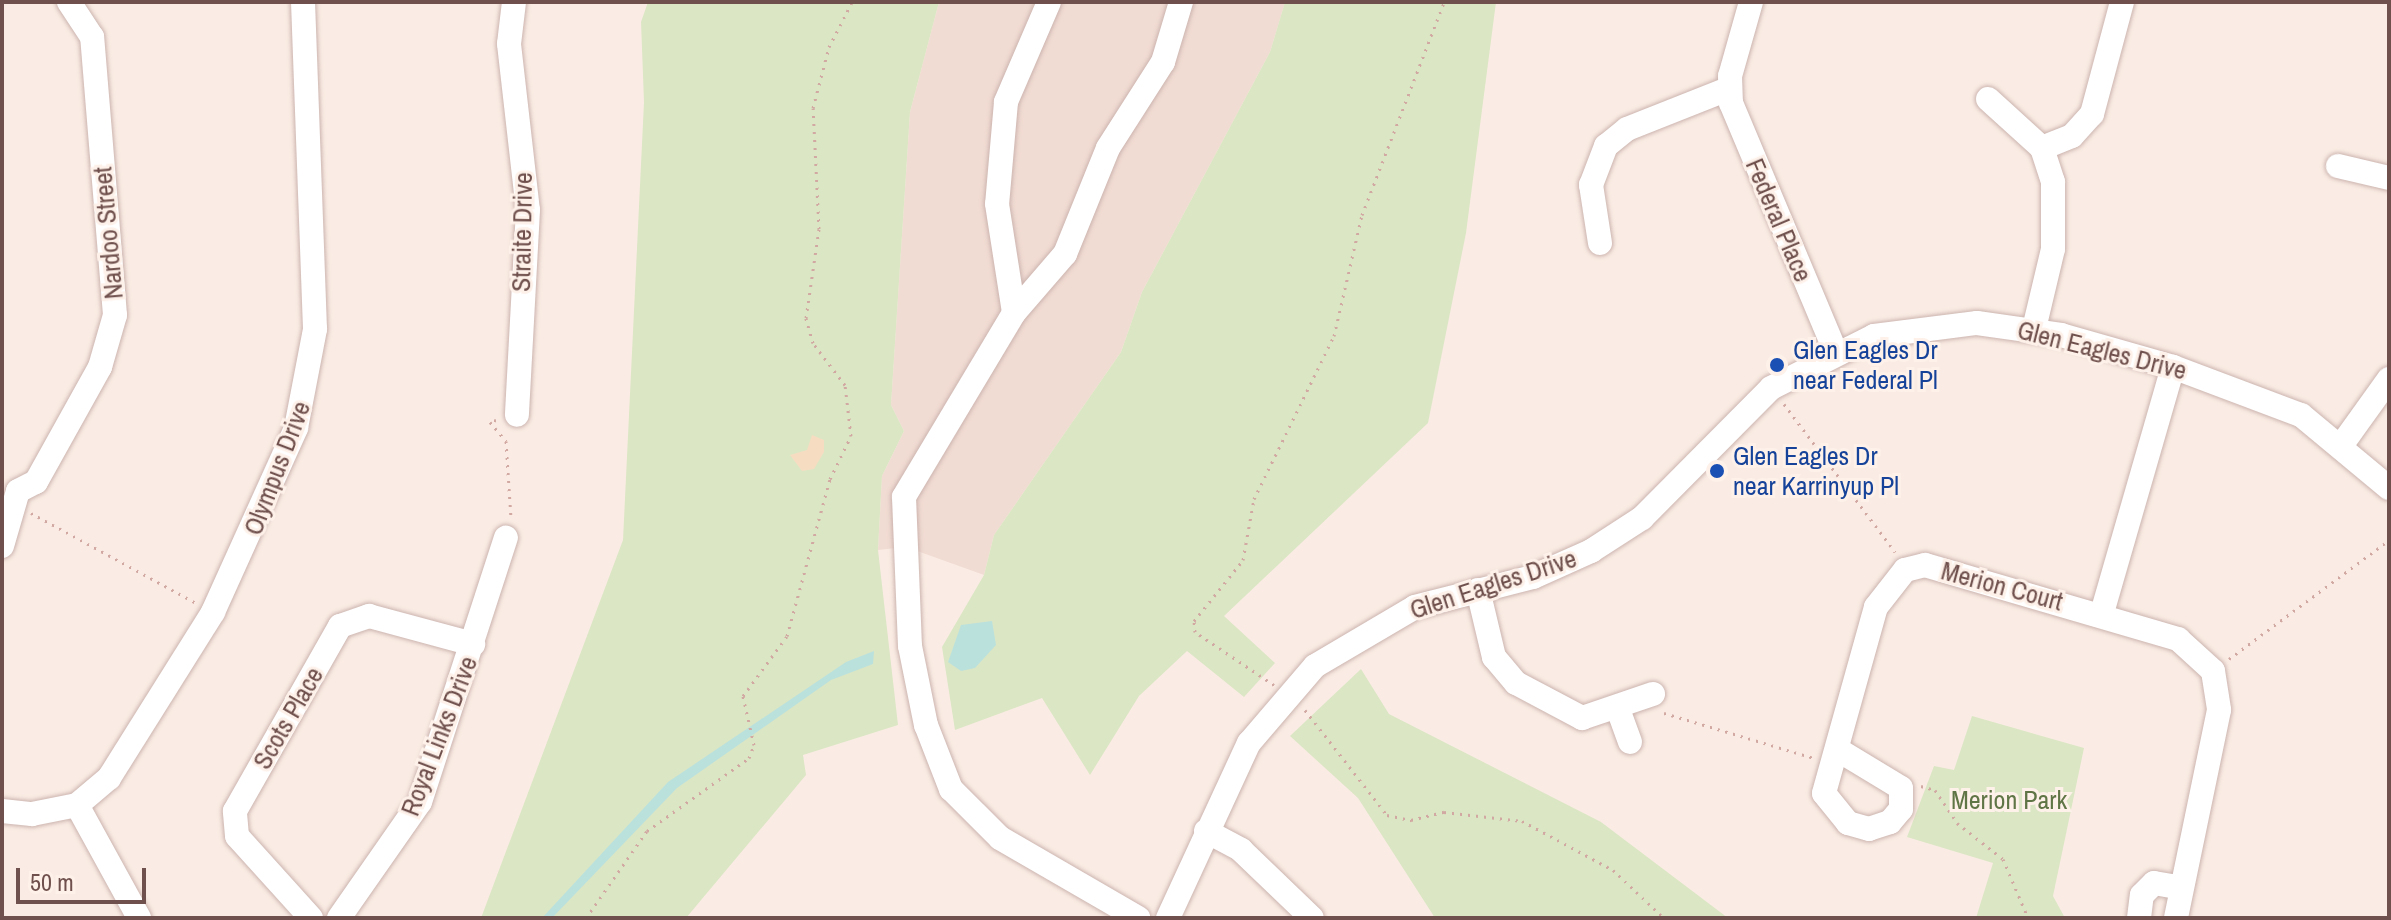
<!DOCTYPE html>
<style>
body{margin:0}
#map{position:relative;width:2391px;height:920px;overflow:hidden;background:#faece4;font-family:"Archivo Narrow",sans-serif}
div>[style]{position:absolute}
.residential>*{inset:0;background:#f1dcd3}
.green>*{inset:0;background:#dbe6c4}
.sand>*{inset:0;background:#f6ddc2}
.water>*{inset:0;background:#bbe1dd}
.path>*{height:3px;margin-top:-1.5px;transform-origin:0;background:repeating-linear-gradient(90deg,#d1a8a2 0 2px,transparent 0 8px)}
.roads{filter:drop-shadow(0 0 2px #ccb4af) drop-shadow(0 0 2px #ccb4af)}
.minor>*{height:24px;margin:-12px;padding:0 12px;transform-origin:12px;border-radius:12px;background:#fff}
.dots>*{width:22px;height:22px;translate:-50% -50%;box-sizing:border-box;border:4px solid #fdf1ea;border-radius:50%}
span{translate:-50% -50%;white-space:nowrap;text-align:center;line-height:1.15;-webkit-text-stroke:6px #fdf1ea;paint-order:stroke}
.street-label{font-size:26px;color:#70504c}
.transit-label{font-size:26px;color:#164399}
.left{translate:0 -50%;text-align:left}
.park-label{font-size:26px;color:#607545}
.frame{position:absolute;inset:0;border:4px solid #70504c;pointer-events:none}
.scale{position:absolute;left:16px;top:868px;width:130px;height:36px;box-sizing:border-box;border:4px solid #70504c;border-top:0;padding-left:10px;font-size:24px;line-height:28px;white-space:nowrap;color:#70504c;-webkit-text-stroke:6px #fdf1ea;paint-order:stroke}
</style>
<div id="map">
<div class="residential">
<i style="clip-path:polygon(939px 2px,1285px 2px,1270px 52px,1142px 292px,1121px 352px,994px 535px,984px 575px,906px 547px,878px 550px,882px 476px,904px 431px,891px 405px,910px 112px)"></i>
</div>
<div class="green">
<i style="clip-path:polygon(648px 2px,939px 2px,910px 112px,891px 405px,904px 431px,882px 476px,878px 550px,898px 725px,803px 755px,806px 775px,686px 918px,481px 918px,623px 540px,644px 102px,641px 22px)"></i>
<i style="clip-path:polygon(1285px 2px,1496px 2px,1466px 233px,1428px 423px,1224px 616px,1275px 663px,1244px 697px,1187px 651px,1139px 696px,1090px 775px,1042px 698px,955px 730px,942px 647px,984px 575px,994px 535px,1121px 352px,1142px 292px,1270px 52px)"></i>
<i style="clip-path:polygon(1361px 669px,1389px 714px,1601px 822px,1728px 918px,1435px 918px,1358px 798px,1290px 736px)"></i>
<i style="clip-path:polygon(1972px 716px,2084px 748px,2053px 896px,2065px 918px,1976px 918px,1993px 863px,1907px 837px,1934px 766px,1954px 770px)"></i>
</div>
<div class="sand">
<i style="clip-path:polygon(812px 435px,824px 440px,824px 452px,814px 469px,802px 471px,790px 455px,807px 450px)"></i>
</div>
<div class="water">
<i style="clip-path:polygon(992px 621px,996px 645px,975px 668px,961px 671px,948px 662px,961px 625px)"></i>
<i style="clip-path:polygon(874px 651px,873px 664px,831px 680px,677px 788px,552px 918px,542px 918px,668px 782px,846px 662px)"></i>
</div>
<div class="path">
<i style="left:1784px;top:404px;width:185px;rotate:53.1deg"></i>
<i style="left:496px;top:420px;width:6px;rotate:162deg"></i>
<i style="left:490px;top:422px;width:25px;rotate:50deg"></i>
<i style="left:506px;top:441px;width:78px;rotate:86.3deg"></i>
<i style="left:31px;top:513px;width:188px;rotate:28.6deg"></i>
<i style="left:2229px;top:659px;width:199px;rotate:-36.6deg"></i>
<i style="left:1274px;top:685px;width:95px;rotate:-146.1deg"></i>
<i style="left:1195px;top:632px;width:11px;rotate:-95deg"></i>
<i style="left:1194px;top:621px;width:78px;rotate:-51.2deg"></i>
<i style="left:1243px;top:560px;width:62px;rotate:-79.8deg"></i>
<i style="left:1254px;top:499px;width:182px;rotate:-63.9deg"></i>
<i style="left:1334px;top:336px;width:124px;rotate:-77deg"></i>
<i style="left:1362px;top:215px;width:228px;rotate:-68.9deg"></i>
<i style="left:1305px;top:710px;width:133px;rotate:52deg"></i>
<i style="left:1387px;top:815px;width:25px;rotate:12deg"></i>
<i style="left:1411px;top:820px;width:34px;rotate:-14deg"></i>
<i style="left:1444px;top:812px;width:79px;rotate:6.6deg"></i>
<i style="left:1522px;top:821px;width:103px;rotate:28.3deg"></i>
<i style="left:1613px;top:870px;width:70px;rotate:43.3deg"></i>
<i style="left:1664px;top:713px;width:157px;rotate:16.7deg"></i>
<i style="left:1921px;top:786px;width:15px;rotate:16deg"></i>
<i style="left:1935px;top:790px;width:40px;rotate:56deg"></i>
<i style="left:1957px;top:823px;width:58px;rotate:38deg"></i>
<i style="left:2003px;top:859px;width:64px;rotate:67deg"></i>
<i style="left:586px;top:918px;width:106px;rotate:-55deg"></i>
<i style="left:647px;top:831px;width:125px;rotate:-35.6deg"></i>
<i style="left:749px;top:758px;width:14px;rotate:-69deg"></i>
<i style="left:754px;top:745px;width:50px;rotate:-102.7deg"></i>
<i style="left:743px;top:696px;width:74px;rotate:-53.7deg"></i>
<i style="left:787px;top:636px;width:163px;rotate:-74.7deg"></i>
<i style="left:830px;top:479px;width:48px;rotate:-64deg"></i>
<i style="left:851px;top:436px;width:51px;rotate:-96.7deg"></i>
<i style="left:845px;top:385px;width:53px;rotate:-127.3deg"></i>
<i style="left:813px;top:343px;width:26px;rotate:-106deg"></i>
<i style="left:806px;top:318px;width:90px;rotate:-81.7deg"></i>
<i style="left:819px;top:229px;width:121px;rotate:-92.8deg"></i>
<i style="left:813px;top:108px;width:63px;rotate:-75.3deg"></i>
<i style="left:829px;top:47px;width:51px;rotate:-62.9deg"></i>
</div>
<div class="roads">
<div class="minor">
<i style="left:514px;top:2px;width:42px;rotate:96.8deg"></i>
<i style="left:509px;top:44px;width:167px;rotate:83.5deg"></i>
<i style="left:528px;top:210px;width:205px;rotate:93.1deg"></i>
<i style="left:1049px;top:2px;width:109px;rotate:113.3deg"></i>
<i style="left:1006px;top:102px;width:102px;rotate:95deg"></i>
<i style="left:997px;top:204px;width:110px;rotate:81.1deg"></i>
<i style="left:1014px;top:313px;width:78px;rotate:-49.2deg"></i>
<i style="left:1065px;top:254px;width:114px;rotate:-67.9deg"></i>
<i style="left:1108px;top:148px;width:102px;rotate:-57.4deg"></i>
<i style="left:1163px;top:62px;width:63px;rotate:-73.3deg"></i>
<i style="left:1751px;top:2px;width:77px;rotate:105.8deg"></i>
<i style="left:1730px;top:76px;width:27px;rotate:88deg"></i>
<i style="left:1731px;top:103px;width:268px;rotate:67.2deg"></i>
<i style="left:1988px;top:99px;width:73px;rotate:42.2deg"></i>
<i style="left:2042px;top:148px;width:36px;rotate:72deg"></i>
<i style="left:2053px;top:182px;width:67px;rotate:90deg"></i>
<i style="left:2053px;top:249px;width:82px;rotate:103.4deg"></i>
<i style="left:2042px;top:148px;width:32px;rotate:-22deg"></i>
<i style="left:2072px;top:136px;width:30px;rotate:-48deg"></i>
<i style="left:2092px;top:114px;width:116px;rotate:-75deg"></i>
<i style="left:2338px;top:166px;width:52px;rotate:13.2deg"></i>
<i style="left:1600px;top:243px;width:59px;rotate:-98.8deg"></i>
<i style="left:1591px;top:185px;width:42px;rotate:-69deg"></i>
<i style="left:1606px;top:146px;width:27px;rotate:-39deg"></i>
<i style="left:1627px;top:129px;width:109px;rotate:-21.6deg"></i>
<i style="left:1014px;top:313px;width:214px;rotate:120.9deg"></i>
<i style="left:904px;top:497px;width:149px;rotate:87.7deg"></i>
<i style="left:910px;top:646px;width:81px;rotate:78.6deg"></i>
<i style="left:926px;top:725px;width:69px;rotate:68.7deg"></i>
<i style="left:951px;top:789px;width:69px;rotate:45deg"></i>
<i style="left:1000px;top:838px;width:160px;rotate:30.1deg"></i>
<i style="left:2343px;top:443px;width:79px;rotate:-54.3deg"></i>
<i style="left:2px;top:546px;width:57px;rotate:-73.8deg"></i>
<i style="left:18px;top:491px;width:20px;rotate:-27deg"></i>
<i style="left:36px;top:482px;width:132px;rotate:-60.9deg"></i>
<i style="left:100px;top:367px;width:54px;rotate:-73.9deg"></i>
<i style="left:115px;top:315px;width:279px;rotate:-94.7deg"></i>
<i style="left:92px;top:37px;width:42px;rotate:-123.3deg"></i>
<i style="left:1478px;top:590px;width:69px;rotate:76.6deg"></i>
<i style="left:1494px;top:657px;width:34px;rotate:50deg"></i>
<i style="left:1516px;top:683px;width:75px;rotate:27.9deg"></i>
<i style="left:1582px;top:718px;width:75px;rotate:-18.7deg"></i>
<i style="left:2102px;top:613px;width:256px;rotate:-73.9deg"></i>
<i style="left:1618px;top:709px;width:35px;rotate:70deg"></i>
<i style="left:1840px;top:751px;width:71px;rotate:31.2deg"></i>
<i style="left:1901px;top:788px;width:21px;rotate:90deg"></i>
<i style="left:1901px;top:809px;width:17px;rotate:130deg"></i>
<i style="left:1890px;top:822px;width:22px;rotate:162deg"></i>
<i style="left:1869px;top:829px;width:22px;rotate:-164deg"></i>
<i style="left:1848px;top:823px;width:38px;rotate:-129deg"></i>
<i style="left:1824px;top:793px;width:193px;rotate:-74.4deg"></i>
<i style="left:1876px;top:607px;width:47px;rotate:-51.9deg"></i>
<i style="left:1905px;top:570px;width:21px;rotate:-14deg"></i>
<i style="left:1925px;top:565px;width:264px;rotate:16.3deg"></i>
<i style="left:2178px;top:639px;width:47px;rotate:42.4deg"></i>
<i style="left:2213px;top:671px;width:39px;rotate:81deg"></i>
<i style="left:2219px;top:710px;width:212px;rotate:101.7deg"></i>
<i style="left:77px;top:805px;width:129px;rotate:61.2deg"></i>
<i style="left:2px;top:811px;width:30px;rotate:6deg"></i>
<i style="left:32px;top:814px;width:46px;rotate:-11.3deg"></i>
<i style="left:77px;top:805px;width:42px;rotate:-40.2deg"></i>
<i style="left:109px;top:778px;width:196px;rotate:-57.9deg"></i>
<i style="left:213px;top:612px;width:202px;rotate:-65.7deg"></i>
<i style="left:296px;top:428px;width:101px;rotate:-79.1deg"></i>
<i style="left:315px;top:329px;width:327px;rotate:-92.1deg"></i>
<i style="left:1206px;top:831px;width:40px;rotate:28deg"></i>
<i style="left:1241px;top:850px;width:98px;rotate:43.8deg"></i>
<i style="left:311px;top:918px;width:110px;rotate:-132.1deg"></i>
<i style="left:237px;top:836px;width:25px;rotate:-95deg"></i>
<i style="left:235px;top:811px;width:213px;rotate:-60.4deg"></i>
<i style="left:340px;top:626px;width:31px;rotate:-19deg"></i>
<i style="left:369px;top:616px;width:108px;rotate:15.1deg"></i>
<i style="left:339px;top:918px;width:141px;rotate:-55.1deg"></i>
<i style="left:420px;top:802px;width:278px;rotate:-72deg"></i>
<i style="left:1168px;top:918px;width:193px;rotate:-65.2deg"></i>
<i style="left:1249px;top:743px;width:101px;rotate:-49.4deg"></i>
<i style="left:1315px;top:666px;width:116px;rotate:-30.5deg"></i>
<i style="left:1415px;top:607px;width:122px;rotate:-14.3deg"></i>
<i style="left:1533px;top:577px;width:64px;rotate:-24.1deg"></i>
<i style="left:1591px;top:551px;width:61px;rotate:-32.9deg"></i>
<i style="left:1642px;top:518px;width:183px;rotate:-45.2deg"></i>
<i style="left:1771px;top:388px;width:115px;rotate:-26.8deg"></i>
<i style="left:1874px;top:336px;width:104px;rotate:-7.2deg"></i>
<i style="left:1977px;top:323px;width:85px;rotate:8.1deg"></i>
<i style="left:2061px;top:335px;width:116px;rotate:15.9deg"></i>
<i style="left:2173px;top:367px;width:137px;rotate:20.6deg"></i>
<i style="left:2301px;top:415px;width:114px;rotate:39.7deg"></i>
<i style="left:2139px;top:918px;width:23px;rotate:-83deg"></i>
<i style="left:2142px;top:895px;width:17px;rotate:-45deg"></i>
<i style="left:2154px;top:883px;width:27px;rotate:10deg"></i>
</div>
</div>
<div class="dots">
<i style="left:1777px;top:365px;background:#1a4fb4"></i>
<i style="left:1717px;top:471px;background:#1a4fb4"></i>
</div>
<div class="street-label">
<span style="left:1779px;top:220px;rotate:67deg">Federal Place</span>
<span style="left:522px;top:232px;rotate:-89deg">Straite Drive</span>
<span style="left:108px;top:233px;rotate:-95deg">Nardoo Street</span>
<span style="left:2102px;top:350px;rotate:14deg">Glen Eagles Drive</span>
<span style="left:277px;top:468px;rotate:-69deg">Olympus Drive</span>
<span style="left:1493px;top:584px;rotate:-18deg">Glen Eagles Drive</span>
<span style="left:2002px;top:586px;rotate:15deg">Merion Court</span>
<span style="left:288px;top:718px;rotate:-60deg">Scots Place</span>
<span style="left:439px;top:736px;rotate:-69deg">Royal Links Drive</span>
</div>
<div class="transit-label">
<span class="left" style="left:1793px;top:365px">Glen Eagles Dr<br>near Federal Pl</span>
<span class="left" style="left:1733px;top:471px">Glen Eagles Dr<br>near Karrinyup Pl</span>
</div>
<div class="park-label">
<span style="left:2009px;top:800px">Merion Park</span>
</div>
<div class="frame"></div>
<div class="scale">50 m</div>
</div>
